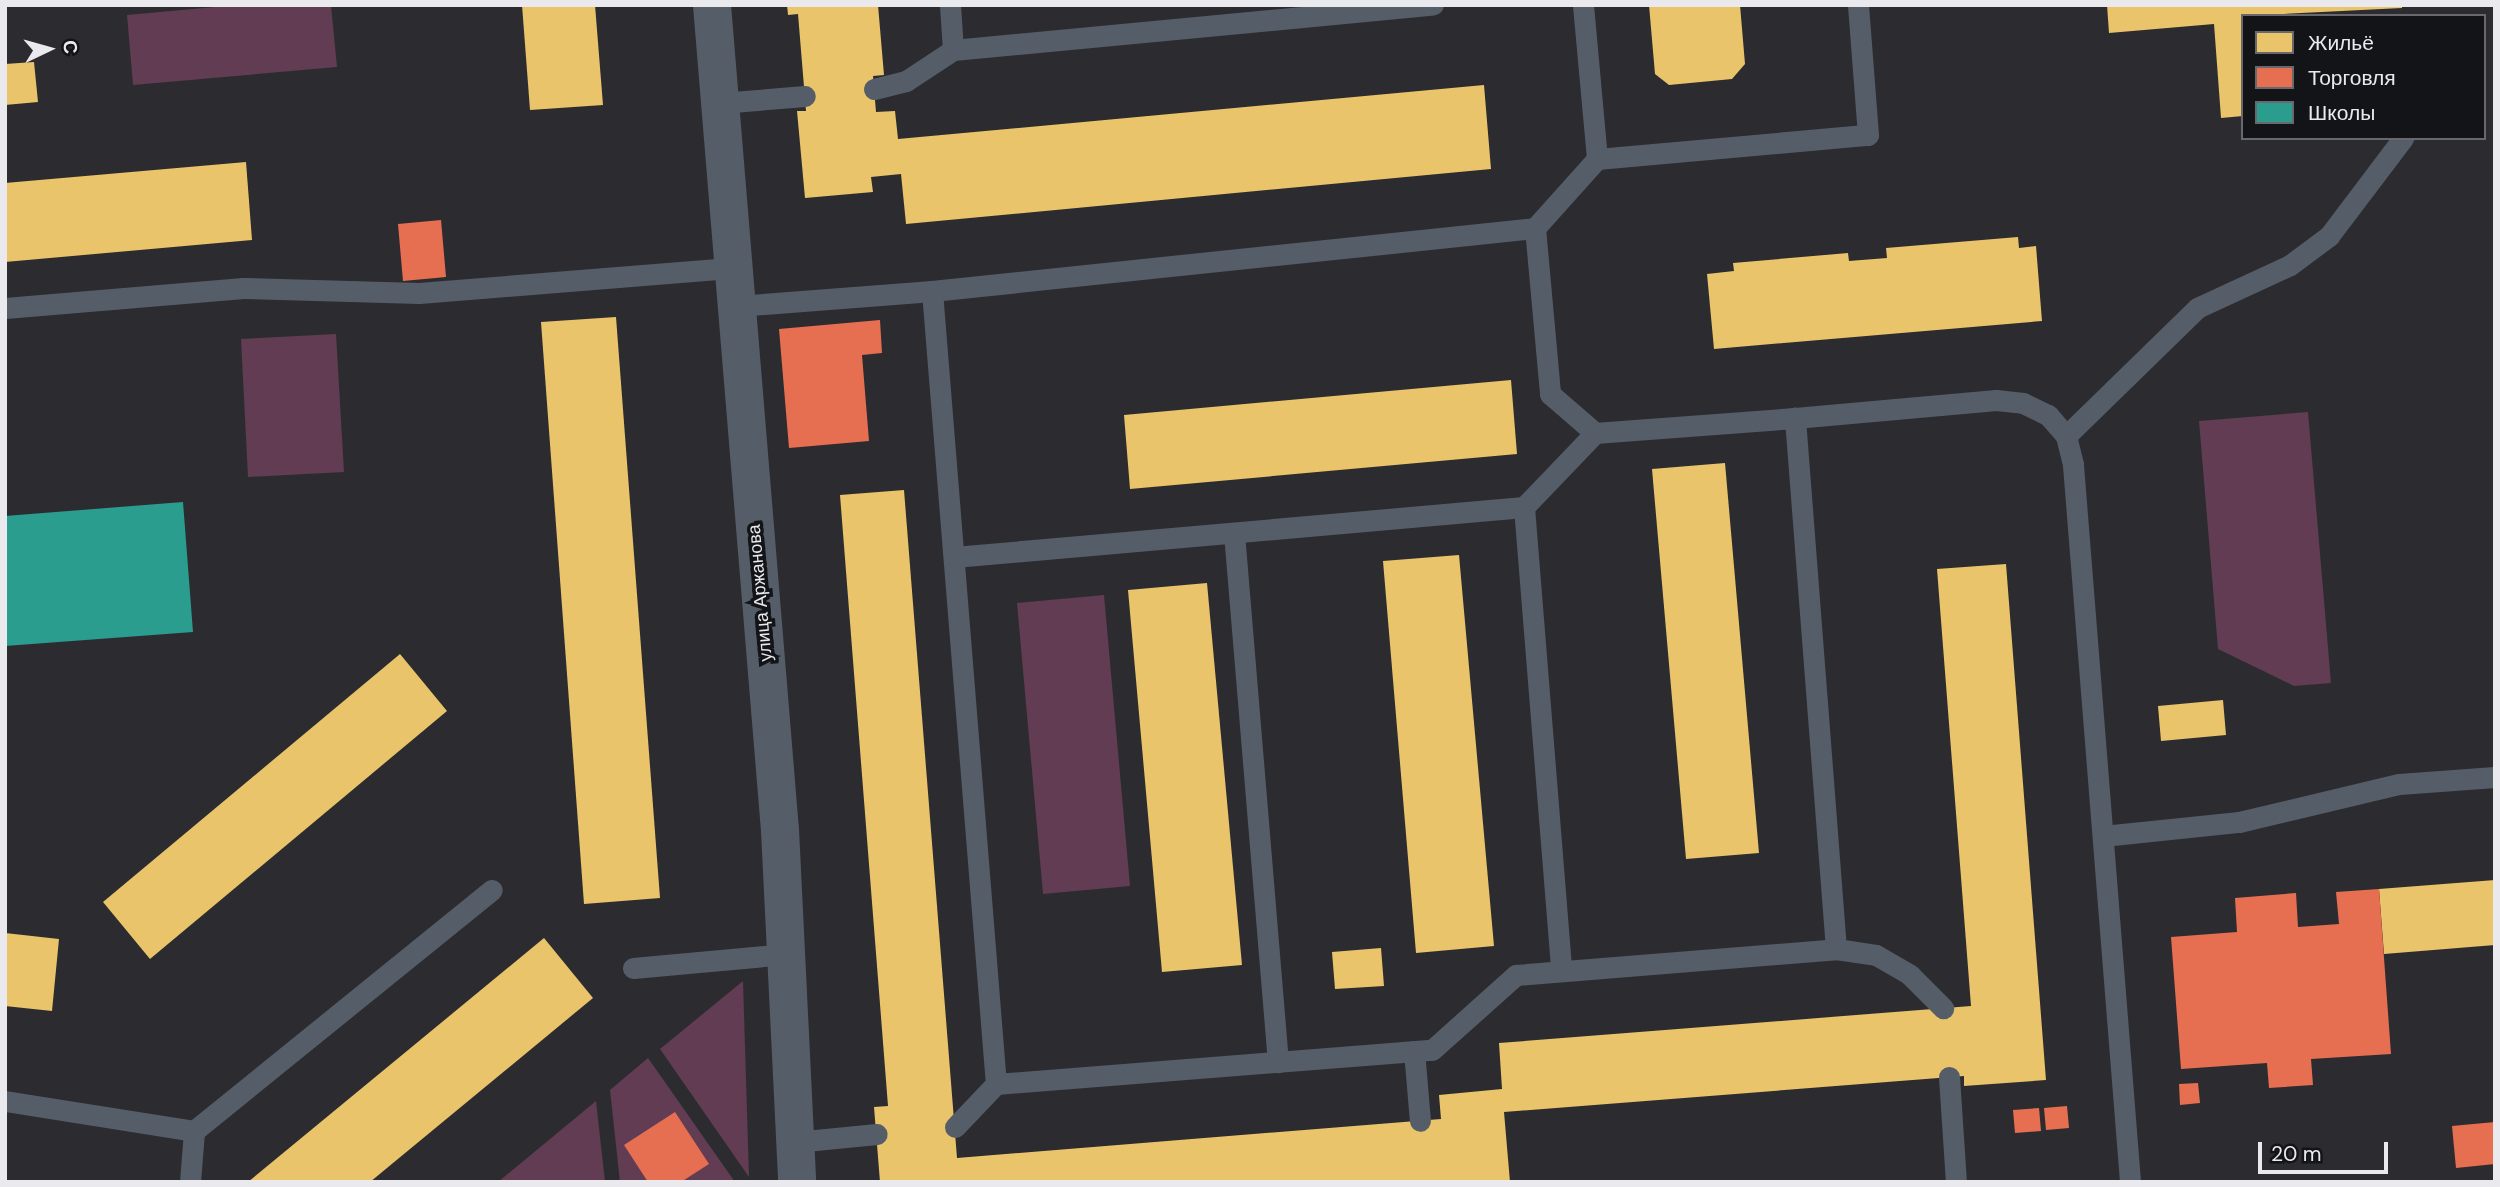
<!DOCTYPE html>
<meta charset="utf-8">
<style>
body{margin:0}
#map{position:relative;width:2500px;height:1187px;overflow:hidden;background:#2c2c30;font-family:"DM Sans",sans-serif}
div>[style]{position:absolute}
.green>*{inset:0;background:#613c52}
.homes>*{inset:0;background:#e9c46a}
.shops>*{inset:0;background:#e76f51}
.schools>*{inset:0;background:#2a9d8f}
.lane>*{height:21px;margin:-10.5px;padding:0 10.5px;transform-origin:10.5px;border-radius:10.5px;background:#555e68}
.street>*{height:38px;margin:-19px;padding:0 19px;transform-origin:19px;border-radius:19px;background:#555e68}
span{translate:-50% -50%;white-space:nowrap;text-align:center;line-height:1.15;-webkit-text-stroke:7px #131417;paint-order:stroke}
.street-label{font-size:18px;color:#e9e9ee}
.frame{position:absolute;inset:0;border:7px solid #e9e9ee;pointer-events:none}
.legend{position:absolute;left:2241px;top:14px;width:245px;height:126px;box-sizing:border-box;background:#131417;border:2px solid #69696d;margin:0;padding:9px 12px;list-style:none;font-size:21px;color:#e9e9ee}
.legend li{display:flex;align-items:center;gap:14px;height:35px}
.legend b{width:35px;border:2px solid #69696d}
.north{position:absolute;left:14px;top:14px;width:70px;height:70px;-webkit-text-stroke:5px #131417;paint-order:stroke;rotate:85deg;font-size:19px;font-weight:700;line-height:28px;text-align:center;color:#e9e9ee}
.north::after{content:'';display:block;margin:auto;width:24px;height:32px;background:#e9e9ee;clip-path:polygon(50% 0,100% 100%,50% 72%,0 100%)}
.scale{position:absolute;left:2258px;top:1142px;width:130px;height:32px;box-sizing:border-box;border:4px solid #e9e9ee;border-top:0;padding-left:9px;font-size:21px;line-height:24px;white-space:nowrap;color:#e9e9ee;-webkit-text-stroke:5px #131417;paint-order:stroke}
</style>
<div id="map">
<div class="green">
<i style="clip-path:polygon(237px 5px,331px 5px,337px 67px,133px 85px,127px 15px)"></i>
<i style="clip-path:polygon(336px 334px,344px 472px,248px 477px,241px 339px)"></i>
<i style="clip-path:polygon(2308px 412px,2331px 683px,2294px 686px,2218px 649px,2199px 421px)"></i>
<i style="clip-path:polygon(1104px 595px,1130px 886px,1043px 894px,1017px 603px)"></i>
<i style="clip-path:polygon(743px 981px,749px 1177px,660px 1049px)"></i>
<i style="clip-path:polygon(648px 1058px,735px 1182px,620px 1182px,610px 1090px)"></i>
<i style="clip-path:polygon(596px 1101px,605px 1182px,498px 1182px)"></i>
</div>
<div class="homes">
<i style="clip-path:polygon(522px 5px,595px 5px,603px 105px,530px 110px)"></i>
<i style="clip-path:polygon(787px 5px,878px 5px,884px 75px,873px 76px,876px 112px,895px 111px,898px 139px,1484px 85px,1491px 169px,906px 224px,901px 174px,871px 177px,873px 192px,805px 198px,797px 111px,806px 111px,798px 14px,788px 15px)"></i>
<i style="clip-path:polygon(1649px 5px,1740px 5px,1745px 64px,1732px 79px,1669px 85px,1655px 74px)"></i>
<i style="clip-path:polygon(2107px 5px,2402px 5px,2402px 8px,2243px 16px,2243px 116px,2221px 118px,2214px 24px,2109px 33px)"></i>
<i style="clip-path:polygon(34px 62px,38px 102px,5px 105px,5px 64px)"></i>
<i style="clip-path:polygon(246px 162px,252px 240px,5px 262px,5px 183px)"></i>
<i style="clip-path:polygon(2018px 237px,2019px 248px,2036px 246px,2042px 321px,1714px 349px,1707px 274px,1734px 271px,1733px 263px,1848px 253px,1849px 261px,1887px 258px,1886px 248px)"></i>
<i style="clip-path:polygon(616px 317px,660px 898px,584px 904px,541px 322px)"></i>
<i style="clip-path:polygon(1511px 380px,1517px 454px,1130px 489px,1124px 415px)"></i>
<i style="clip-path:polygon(1725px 463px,1759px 853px,1686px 859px,1652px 469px)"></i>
<i style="clip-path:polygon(904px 490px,957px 1158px,1441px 1119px,1439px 1095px,1502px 1089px,1499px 1043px,1971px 1006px,1937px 569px,2006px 564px,2046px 1080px,1964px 1086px,1964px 1076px,1504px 1112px,1510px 1182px,880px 1182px,874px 1107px,888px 1106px,840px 495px)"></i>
<i style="clip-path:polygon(1459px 555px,1494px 946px,1416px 953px,1383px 561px)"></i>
<i style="clip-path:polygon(1207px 583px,1242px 965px,1162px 972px,1128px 590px)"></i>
<i style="clip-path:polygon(400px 654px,447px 711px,150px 959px,103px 902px)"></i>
<i style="clip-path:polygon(2223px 700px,2226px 735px,2161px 741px,2158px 706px)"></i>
<i style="clip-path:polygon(2495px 880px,2495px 945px,2384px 954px,2379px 889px)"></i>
<i style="clip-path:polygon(5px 933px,59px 939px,52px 1011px,5px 1006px)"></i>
<i style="clip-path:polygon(544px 938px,593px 998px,370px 1182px,248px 1182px)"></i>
<i style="clip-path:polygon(1381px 948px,1384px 986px,1335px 989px,1332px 952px)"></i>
</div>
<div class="shops">
<i style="clip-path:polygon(441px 220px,446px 277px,403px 281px,398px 224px)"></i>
<i style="clip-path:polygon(880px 320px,882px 353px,862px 355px,869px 441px,789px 448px,779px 329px)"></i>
<i style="clip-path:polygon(2379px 889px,2391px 1054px,2311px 1059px,2313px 1085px,2269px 1088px,2267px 1063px,2181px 1069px,2171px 937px,2237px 932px,2235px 898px,2296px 893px,2298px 927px,2339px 924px,2336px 892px)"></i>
<i style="clip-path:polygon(2198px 1083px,2200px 1103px,2180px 1105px,2179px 1084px)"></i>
<i style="clip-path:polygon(2067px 1106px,2069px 1128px,2046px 1130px,2044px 1108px)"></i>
<i style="clip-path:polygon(2039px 1108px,2041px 1131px,2015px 1133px,2013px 1110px)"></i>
<i style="clip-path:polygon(675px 1112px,709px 1164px,681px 1182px,648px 1182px,624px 1145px)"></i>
<i style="clip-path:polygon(2495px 1122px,2495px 1164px,2456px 1168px,2452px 1126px)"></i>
</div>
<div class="schools">
<i style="clip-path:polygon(183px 502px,193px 632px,5px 646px,5px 516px)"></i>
</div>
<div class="lane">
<i style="left:950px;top:5px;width:45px;rotate:86.2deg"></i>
<i style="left:953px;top:50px;width:482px;rotate:-5.4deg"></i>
<i style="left:1583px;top:5px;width:155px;rotate:84.8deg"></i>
<i style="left:1597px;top:159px;width:272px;rotate:-5.1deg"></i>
<i style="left:1868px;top:135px;width:130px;rotate:-94.4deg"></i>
<i style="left:874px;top:89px;width:33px;rotate:-14deg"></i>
<i style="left:906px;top:81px;width:56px;rotate:-33.4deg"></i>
<i style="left:720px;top:103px;width:85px;rotate:-4.7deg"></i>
<i style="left:1535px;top:228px;width:93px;rotate:-48.1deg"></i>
<i style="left:932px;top:291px;width:606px;rotate:-5.96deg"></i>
<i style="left:1535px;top:228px;width:167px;rotate:84.8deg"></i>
<i style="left:1550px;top:394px;width:60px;rotate:40.9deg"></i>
<i style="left:737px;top:306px;width:196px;rotate:-4.4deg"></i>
<i style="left:932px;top:291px;width:796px;rotate:85.39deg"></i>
<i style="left:996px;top:1084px;width:437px;rotate:-4.5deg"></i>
<i style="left:1432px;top:1050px;width:113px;rotate:-41.8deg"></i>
<i style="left:1516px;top:975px;width:321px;rotate:-4.6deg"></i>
<i style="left:1836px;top:949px;width:533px;rotate:-94.42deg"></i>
<i style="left:1795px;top:418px;width:201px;rotate:175.7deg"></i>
<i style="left:1595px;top:433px;width:103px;rotate:133.8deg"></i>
<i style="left:1524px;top:507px;width:465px;rotate:85.4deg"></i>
<i style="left:5px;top:308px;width:239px;rotate:-4.8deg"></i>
<i style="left:243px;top:288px;width:176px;rotate:1.6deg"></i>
<i style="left:419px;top:293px;width:315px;rotate:-4.6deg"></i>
<i style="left:1795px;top:418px;width:202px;rotate:-5.1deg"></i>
<i style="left:1996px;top:400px;width:27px;rotate:6deg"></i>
<i style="left:2023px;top:403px;width:28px;rotate:26deg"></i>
<i style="left:2048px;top:415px;width:28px;rotate:49deg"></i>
<i style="left:2066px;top:436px;width:30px;rotate:76deg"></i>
<i style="left:2073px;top:465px;width:719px;rotate:85.45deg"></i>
<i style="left:2066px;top:436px;width:183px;rotate:-44.3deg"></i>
<i style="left:2197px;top:308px;width:102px;rotate:-24.8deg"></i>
<i style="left:2290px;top:265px;width:49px;rotate:-36.6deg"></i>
<i style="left:2329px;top:236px;width:123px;rotate:-52.9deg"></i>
<i style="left:1234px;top:533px;width:531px;rotate:85.25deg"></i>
<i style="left:954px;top:557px;width:572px;rotate:-5.01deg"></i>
<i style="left:2103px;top:836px;width:137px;rotate:-5.9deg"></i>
<i style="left:2239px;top:822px;width:164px;rotate:-13.4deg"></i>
<i style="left:2399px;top:784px;width:96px;rotate:-4.2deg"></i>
<i style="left:1836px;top:949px;width:40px;rotate:8.5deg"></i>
<i style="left:1876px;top:955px;width:39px;rotate:30deg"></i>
<i style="left:1910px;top:975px;width:47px;rotate:45deg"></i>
<i style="left:633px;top:968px;width:156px;rotate:-5.2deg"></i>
<i style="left:1414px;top:1051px;width:70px;rotate:85.1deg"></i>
<i style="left:1949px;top:1077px;width:105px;rotate:86.2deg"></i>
<i style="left:5px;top:1101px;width:191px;rotate:9deg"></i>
<i style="left:194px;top:1131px;width:383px;rotate:-39deg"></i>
<i style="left:955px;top:1127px;width:59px;rotate:-46.4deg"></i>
<i style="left:795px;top:1142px;width:82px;rotate:-5.6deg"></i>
<i style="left:190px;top:1182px;width:51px;rotate:-85.5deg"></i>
</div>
<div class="street">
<i style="left:712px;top:5px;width:828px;rotate:85.29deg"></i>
<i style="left:780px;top:830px;width:352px;rotate:87.2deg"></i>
</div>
<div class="street-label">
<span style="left:760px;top:593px;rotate:-95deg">улица Аржанова</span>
</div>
<div class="frame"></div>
<ul class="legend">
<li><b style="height:19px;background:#e9c46a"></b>Жильё</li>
<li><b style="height:19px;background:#e76f51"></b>Торговля</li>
<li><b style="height:19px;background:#2a9d8f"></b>Школы</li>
</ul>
<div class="north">С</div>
<div class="scale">20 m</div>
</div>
